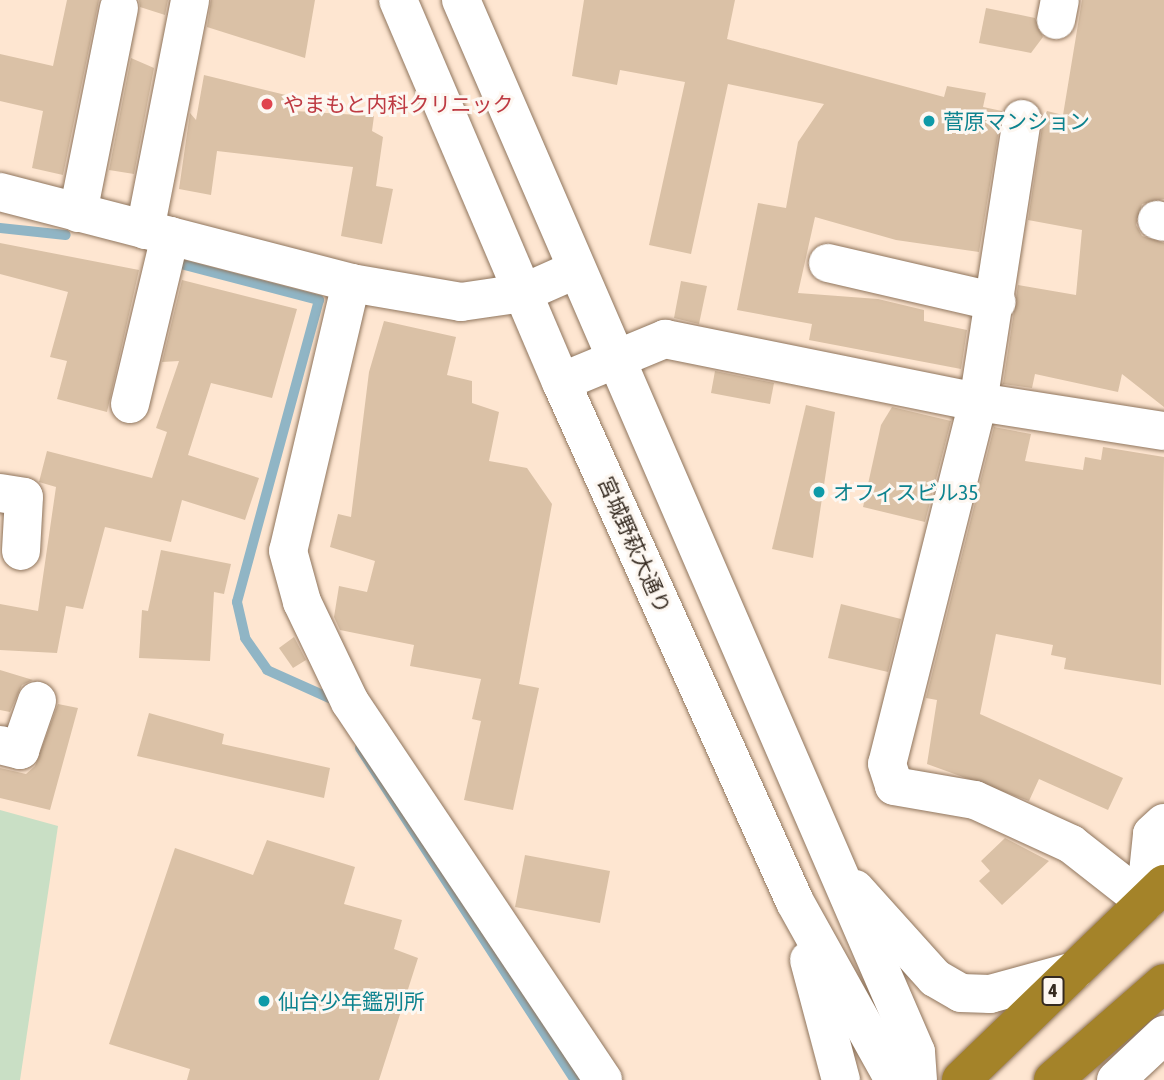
<!DOCTYPE html>
<meta charset="utf-8">
<style>
body{margin:0}
#map{position:relative;width:1164px;height:1080px;overflow:hidden;background:#fee6d1;font-family:"Asap Condensed","Noto Sans JP",sans-serif}
div>[style]{position:absolute}
.green>*{inset:0;background:#c9dfc5}
.stream>*{height:10px;margin:-5px;padding:0 5px;transform-origin:5px;border-radius:5px;background:#90b5c5}
.building>*{inset:0;background:#dac1a6}
.roads{filter:drop-shadow(0 0 2px #8f755d) drop-shadow(0 0 2px #8f755d)}
.minor>*{height:38px;margin:-19px;padding:0 19px;transform-origin:19px;border-radius:19px;background:#fff}
.highway>*{height:38px;margin:-19px;padding:0 19px;transform-origin:19px;border-radius:19px;background:#a48329}
.dots>*{width:19px;height:19px;translate:-50% -50%;box-sizing:border-box;border:4px solid #fdf7f1;border-radius:50%}
span{translate:-50% -50%;white-space:nowrap;text-align:center;line-height:1.15;-webkit-text-stroke:6px #fdf7f1;paint-order:stroke}
.shield-label span{padding:2px 5px;background:#fdf7f1;border:2px solid;border-radius:5px;-webkit-text-stroke-width:0}
.shield-label{font-size:19px;color:#352a20;font-weight:700}
.health-label{font-size:21px;color:#be3a42}
.left{translate:0 -50%;text-align:left}
.culture-label{font-size:21px;color:#0d838f}
.street-label{font-size:21px;color:#352a20}
</style>
<div id="map">
<div class="green">
<i style="clip-path:polygon(0 810px,58px 826px,20px 1080px,0 1080px)"></i>
</div>
<div class="stream">
<i style="left:0;top:228px;width:66px;rotate:6.1deg"></i>
<i style="left:173px;top:262px;width:151px;rotate:14.6deg"></i>
<i style="left:319px;top:300px;width:313px;rotate:105.2deg"></i>
<i style="left:237px;top:602px;width:37px;rotate:77deg"></i>
<i style="left:245px;top:638px;width:39px;rotate:55deg"></i>
<i style="left:267px;top:670px;width:76px;rotate:24.2deg"></i>
<i style="left:360px;top:748px;width:396px;rotate:57.1deg"></i>
</div>
<div class="building">
<i style="clip-path:polygon(67px 0,99px 0,63px 175px,32px 168px,43px 111px,0 101px,0 54px,53px 66px)"></i>
<i style="clip-path:polygon(139px 0,168px 0,165px 15px,140px 7px)"></i>
<i style="clip-path:polygon(211px 0,315px 0,305px 58px,207px 27px)"></i>
<i style="clip-path:polygon(584px 0,735px 0,727px 39px,944px 97px,947px 86px,986px 93px,983px 107px,1002px 111px,979px 252px,896px 240px,815px 217px,798px 293px,878px 299px,924px 310px,924px 321px,967px 330px,961px 369px,809px 340px,812px 324px,737px 310px,758px 203px,786px 208px,798px 142px,824px 104px,728px 84px,691px 254px,649px 245px,685px 82px,620px 70px,617px 85px,572px 76px)"></i>
<i style="clip-path:polygon(1082px 0,1164px 0,1164px 199px,1142px 204px,1136px 225px,1142px 236px,1164px 243px,1164px 407px,1122px 374px,1118px 392px,1035px 374px,1032px 388px,1003px 384px,1018px 285px,1076px 295px,1082px 230px,1028px 220px,1043px 120px,1047px 111px,1063px 115px)"></i>
<i style="clip-path:polygon(986px 8px,1035px 18px,1043px 37px,1031px 53px,979px 43px)"></i>
<i style="clip-path:polygon(131px 58px,154px 68px,134px 174px,109px 170px)"></i>
<i style="clip-path:polygon(204px 75px,298px 98px,295px 111px,374px 116px,372px 131px,383px 137px,376px 186px,393px 189px,382px 244px,341px 236px,353px 167px,217px 151px,211px 195px,179px 189px,190px 113px,196px 120px)"></i>
<i style="clip-path:polygon(0 243px,139px 270px,107px 412px,57px 399px,67px 361px,50px 357px,68px 292px,0 274px)"></i>
<i style="clip-path:polygon(182px 280px,297px 309px,272px 398px,211px 383px,188px 455px,259px 478px,245px 520px,182px 500px,171px 542px,105px 527px,83px 609px,66px 606px,57px 653px,0 650px,0 604px,38px 611px,56px 487px,39px 482px,47px 451px,152px 478px,167px 432px,156px 428px,179px 361px,162px 362px)"></i>
<i style="clip-path:polygon(681px 281px,707px 286px,699px 324px,674px 318px)"></i>
<i style="clip-path:polygon(384px 321px,456px 337px,447px 375px,472px 381px,472px 403px,499px 412px,489px 461px,527px 468px,552px 504px,519px 684px,539px 688px,513px 810px,464px 800px,481px 721px,472px 719px,481px 679px,410px 666px,414px 645px,340px 630px,334px 617px,339px 586px,367px 592px,375px 561px,330px 547px,338px 514px,351px 517px,369px 372px)"></i>
<i style="clip-path:polygon(715px 371px,774px 383px,770px 404px,711px 393px)"></i>
<i style="clip-path:polygon(806px 405px,835px 412px,813px 558px,772px 549px)"></i>
<i style="clip-path:polygon(892px 407px,951px 421px,925px 522px,863px 507px,881px 425px)"></i>
<i style="clip-path:polygon(994px 427px,1031px 434px,1025px 461px,1083px 470px,1085px 457px,1101px 460px,1103px 447px,1164px 457px,1161px 685px,1064px 669px,1066px 658px,1051px 655px,1053px 645px,996px 634px,980px 714px,1123px 778px,1108px 810px,1039px 779px,1029px 801px,927px 764px,937px 700px,926px 698px)"></i>
<i style="clip-path:polygon(161px 550px,231px 564px,224px 594px,214px 592px,210px 661px,139px 658px,142px 610px,148px 611px)"></i>
<i style="clip-path:polygon(841px 604px,901px 619px,888px 672px,828px 658px)"></i>
<i style="clip-path:polygon(294px 637px,306px 660px,293px 668px,279px 648px)"></i>
<i style="clip-path:polygon(0 670px,33px 680px,22px 685px,10px 712px,0 710px)"></i>
<i style="clip-path:polygon(58px 704px,78px 708px,50px 810px,0 798px,0 768px,26px 774px,35px 766px)"></i>
<i style="clip-path:polygon(149px 713px,224px 734px,222px 744px,330px 768px,324px 798px,137px 756px)"></i>
<i style="clip-path:polygon(1005px 838px,1049px 861px,1002px 905px,979px 881px,990px 871px,981px 861px)"></i>
<i style="clip-path:polygon(267px 840px,355px 867px,344px 904px,402px 920px,394px 949px,418px 958px,379px 1080px,187px 1080px,190px 1069px,109px 1044px,175px 848px,253px 875px)"></i>
<i style="clip-path:polygon(525px 855px,610px 871px,600px 923px,515px 907px)"></i>
</div>
<div class="roads">
<div class="minor">
<i style="left:398px;top:0;width:415px;rotate:66.9deg"></i>
<i style="left:561px;top:382px;width:570px;rotate:65.77deg"></i>
<i style="left:795px;top:902px;width:204px;rotate:60.9deg"></i>
<i style="left:461px;top:0;width:1146px;rotate:66.61deg"></i>
<i style="left:916px;top:1052px;width:28px;rotate:86deg"></i>
<i style="left:1056px;top:20px;width:20px;rotate:-79deg"></i>
<i style="left:1022px;top:119px;width:286px;rotate:98.8deg"></i>
<i style="left:978px;top:402px;width:373px;rotate:104.1deg"></i>
<i style="left:887px;top:764px;width:23px;rotate:72deg"></i>
<i style="left:894px;top:786px;width:82px;rotate:9.8deg"></i>
<i style="left:975px;top:800px;width:106px;rotate:24.6deg"></i>
<i style="left:1071px;top:844px;width:94px;rotate:38.1deg"></i>
<i style="left:0;top:192px;width:363px;rotate:14.5deg"></i>
<i style="left:351px;top:283px;width:112px;rotate:9.8deg"></i>
<i style="left:461px;top:302px;width:63px;rotate:-8.3deg"></i>
<i style="left:523px;top:293px;width:57px;rotate:-23.9deg"></i>
<i style="left:78px;top:213px;width:209px;rotate:-78.7deg"></i>
<i style="left:1157px;top:220px;width:7px;rotate:16deg"></i>
<i style="left:145px;top:230px;width:234px;rotate:-78.9deg"></i>
<i style="left:828px;top:263px;width:173px;rotate:13deg"></i>
<i style="left:351px;top:283px;width:275px;rotate:103.2deg"></i>
<i style="left:288px;top:551px;width:53px;rotate:74.6deg"></i>
<i style="left:302px;top:602px;width:111px;rotate:64.4deg"></i>
<i style="left:350px;top:702px;width:455px;rotate:56.2deg"></i>
<i style="left:561px;top:382px;width:113px;rotate:-22.5deg"></i>
<i style="left:665px;top:339px;width:319px;rotate:11.4deg"></i>
<i style="left:978px;top:402px;width:188px;rotate:8.9deg"></i>
<i style="left:130px;top:404px;width:173px;rotate:-76.6deg"></i>
<i style="left:0;top:493px;width:24px;rotate:9deg"></i>
<i style="left:24px;top:497px;width:54px;rotate:93.2deg"></i>
<i style="left:0;top:745px;width:21px;rotate:14deg"></i>
<i style="left:20px;top:750px;width:52px;rotate:-70.9deg"></i>
<i style="left:855px;top:889px;width:120px;rotate:48deg"></i>
<i style="left:935px;top:978px;width:30px;rotate:30deg"></i>
<i style="left:961px;top:993px;width:29px;rotate:2deg"></i>
<i style="left:990px;top:994px;width:87px;rotate:-15.3deg"></i>
<i style="left:1145px;top:902px;width:68px;rotate:-84.1deg"></i>
<i style="left:1152px;top:834px;width:16px;rotate:-43deg"></i>
<i style="left:809px;top:960px;width:124px;rotate:75.1deg"></i>
<i style="left:1116px;top:1080px;width:66px;rotate:-43.2deg"></i>
</div>
<div class="highway">
<i style="left:961px;top:1080px;width:282px;rotate:-44deg"></i>
<i style="left:1053px;top:1080px;width:147px;rotate:-41.1deg"></i>
</div>
</div>
<div class="dots">
<i style="left:267px;top:104px;background:#e0444e"></i>
<i style="left:929px;top:121px;background:#0f9aa8"></i>
<i style="left:819px;top:492px;background:#0f9aa8"></i>
<i style="left:264px;top:1001px;background:#0f9aa8"></i>
</div>
<div class="shield-label">
<span style="left:1053px;top:991px">4</span>
</div>
<div class="health-label">
<span class="left" style="left:283px;top:104px">やまもと内科クリニック</span>
</div>
<div class="culture-label">
<span class="left" style="left:943px;top:121px">菅原マンション</span>
<span class="left" style="left:833px;top:492px">オフィスビル35</span>
<span class="left" style="left:278px;top:1001px">仙台少年鑑別所</span>
</div>
<div class="street-label">
<span style="left:635px;top:545px;rotate:66deg">宮城野萩大通り</span>
</div>
</div>
